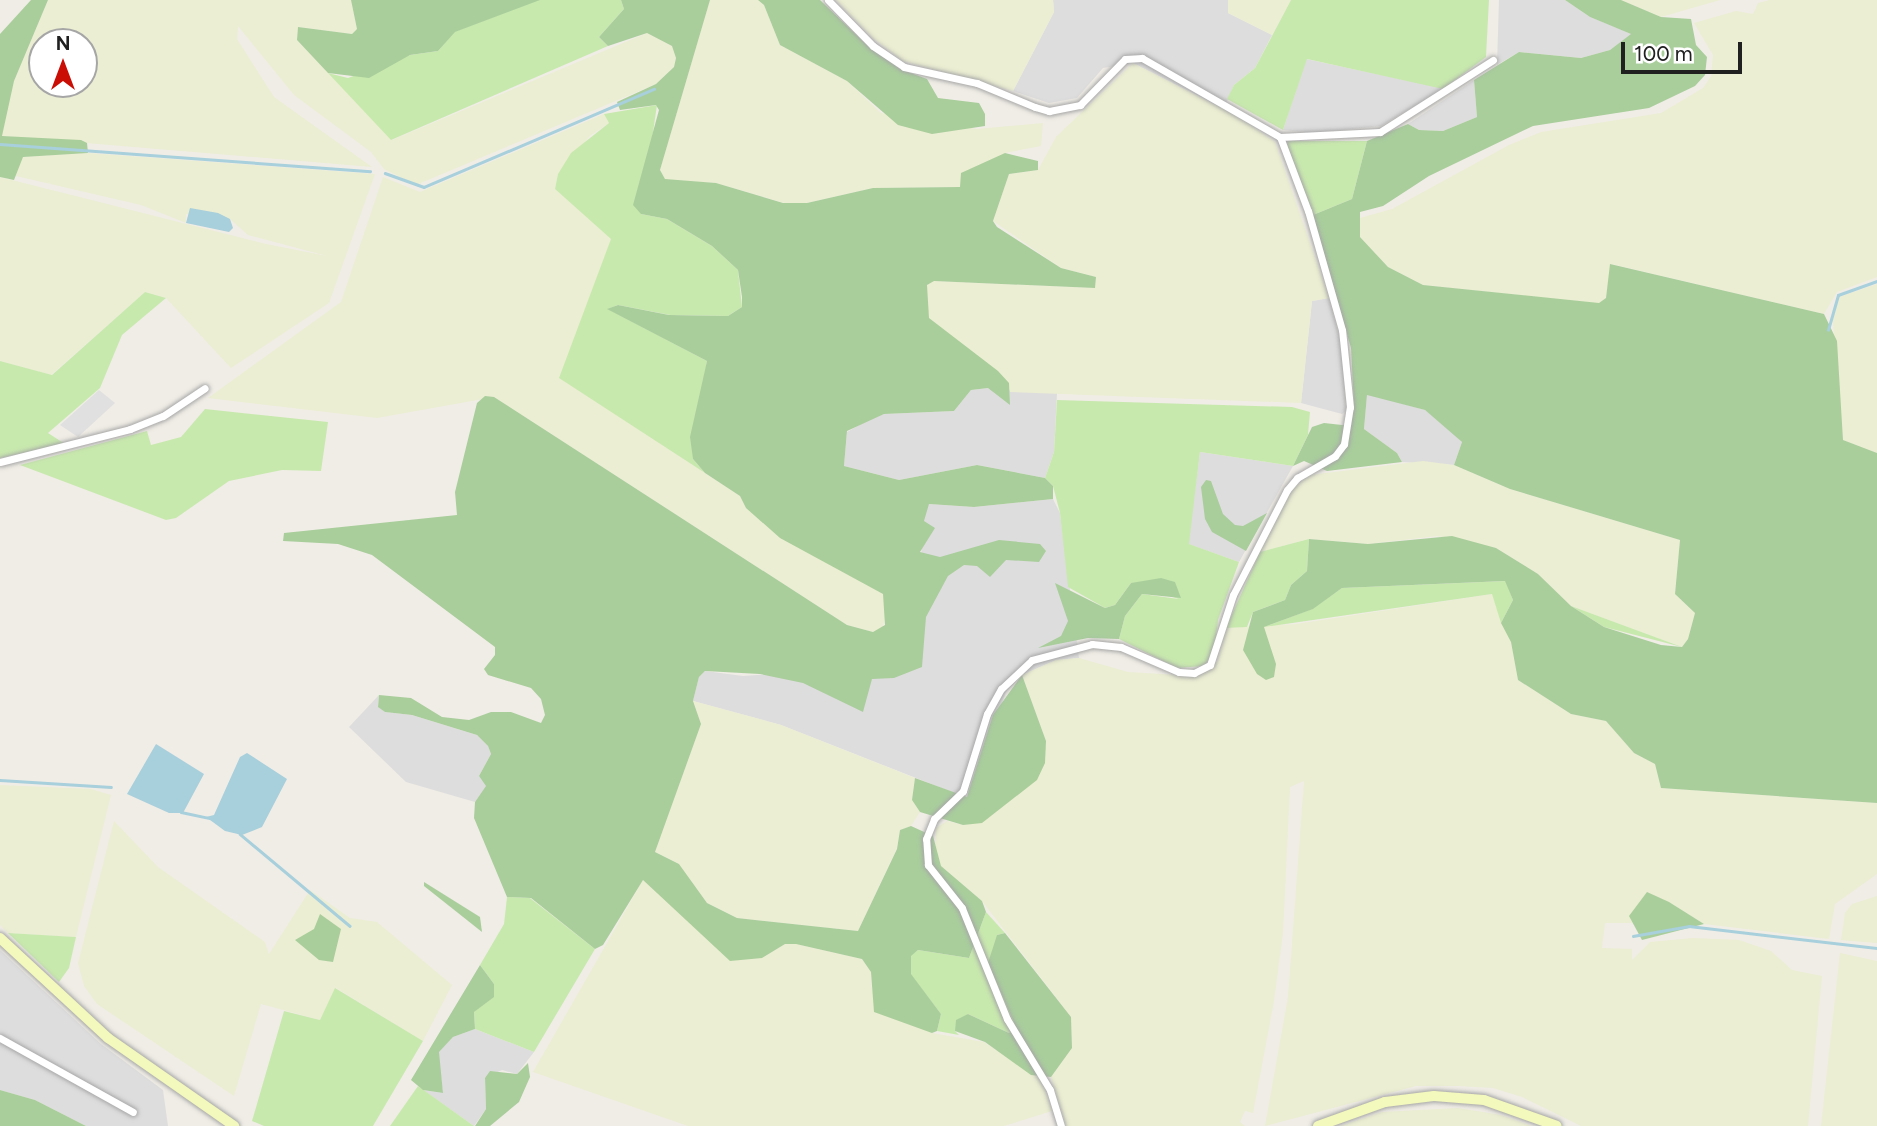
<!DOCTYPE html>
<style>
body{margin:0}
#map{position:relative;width:1877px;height:1126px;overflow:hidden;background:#f0ede6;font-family:Figtree,sans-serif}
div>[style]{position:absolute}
.residential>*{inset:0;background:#dedddd}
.farmland>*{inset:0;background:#ebeed2}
.grass>*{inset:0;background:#c8e9ae}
.forest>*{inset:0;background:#a9ce9c}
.parking>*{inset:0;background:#e0e0e0}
.water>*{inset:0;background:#a8cfdc}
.stream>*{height:2.5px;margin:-1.25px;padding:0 1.25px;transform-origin:1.25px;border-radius:1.25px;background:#a8cfdc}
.roads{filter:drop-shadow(0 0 2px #a7a7a7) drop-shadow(0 0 2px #a7a7a7)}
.minor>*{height:7px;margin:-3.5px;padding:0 3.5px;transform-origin:3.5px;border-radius:3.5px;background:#fff}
.secondary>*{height:10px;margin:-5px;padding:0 5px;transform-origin:5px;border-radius:5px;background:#f3f8bc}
span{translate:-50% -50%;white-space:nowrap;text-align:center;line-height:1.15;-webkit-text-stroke:5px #fff;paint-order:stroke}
.north{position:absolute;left:28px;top:28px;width:70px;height:70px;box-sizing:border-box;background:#fff;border:2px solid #a6a6a6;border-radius:50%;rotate:0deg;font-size:19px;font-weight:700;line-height:28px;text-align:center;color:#202020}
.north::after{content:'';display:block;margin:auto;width:24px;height:32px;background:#ca0d05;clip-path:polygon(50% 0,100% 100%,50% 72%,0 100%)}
.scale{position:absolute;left:1621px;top:42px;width:121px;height:32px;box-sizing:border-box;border:4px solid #202020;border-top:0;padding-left:9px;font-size:21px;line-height:24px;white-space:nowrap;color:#202020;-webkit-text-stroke:5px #fff;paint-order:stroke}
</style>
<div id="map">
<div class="residential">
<i style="clip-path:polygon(1053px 0,1228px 0,1228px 13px,1272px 35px,1255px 68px,1234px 85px,1224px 109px,1133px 63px,1103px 68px,1077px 98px,1049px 103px,1013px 91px,1054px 12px)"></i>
<i style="clip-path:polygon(1499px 0,1565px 0,1590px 17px,1632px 34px,1610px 50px,1581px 58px,1519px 52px,1497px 65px)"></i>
<i style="clip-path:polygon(1306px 59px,1433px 86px,1443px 89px,1381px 126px,1313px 133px,1283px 130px)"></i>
<i style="clip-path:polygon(1474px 80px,1477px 117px,1443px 131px,1419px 130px,1408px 124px)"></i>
<i style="clip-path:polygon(1329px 298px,1342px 347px,1346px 411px,1342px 414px,1301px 403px,1312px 301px)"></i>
<i style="clip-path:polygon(988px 388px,1057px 393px,1054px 452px,1045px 478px,977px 465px,899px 480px,844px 466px,847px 432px,868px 420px,884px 414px,954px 411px,971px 390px)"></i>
<i style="clip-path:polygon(1367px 394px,1425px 410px,1449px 429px,1462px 442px,1454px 465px,1402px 462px,1397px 453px,1364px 429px)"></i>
<i style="clip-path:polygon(1200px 452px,1293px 466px,1239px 562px,1188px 544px)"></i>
<i style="clip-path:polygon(1053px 499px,1060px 513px,1079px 658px,1056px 660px,1022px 675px,1006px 692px,967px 798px,781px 725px,693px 701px,699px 677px,705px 671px,743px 676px,914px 664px,924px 511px,929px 504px,974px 507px)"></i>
<i style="clip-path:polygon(379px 695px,378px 706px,385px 712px,412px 715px,477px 735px,488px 746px,491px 754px,479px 776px,487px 786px,475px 802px,406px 782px,349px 727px)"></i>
<i style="clip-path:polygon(0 950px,101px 1044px,163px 1090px,168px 1126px,86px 1126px,35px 1100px,0 1090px)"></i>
<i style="clip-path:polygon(475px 1029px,534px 1052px,517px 1074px,502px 1070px,485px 1078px,486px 1109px,474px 1126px,423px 1090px,443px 1093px,438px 1052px,453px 1037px)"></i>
</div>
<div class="farmland">
<i style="clip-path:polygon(evenodd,48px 0,351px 0,357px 29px,352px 34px,298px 27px,297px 40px,392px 140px,647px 33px,672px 46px,676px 58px,674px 67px,656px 84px,416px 185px,384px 169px,371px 152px,294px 95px,238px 26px,237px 39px,274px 97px,372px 167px,2px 136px,0 128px,14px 81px,48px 0,42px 42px,84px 42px,84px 84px,42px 84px,42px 42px)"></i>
<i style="clip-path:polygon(710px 0,758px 0,764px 5px,780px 45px,847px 81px,881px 113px,977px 129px,1043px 123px,1041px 146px,1005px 153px,961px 187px,873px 188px,807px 203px,784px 203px,716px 183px,665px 180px,660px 170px)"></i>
<i style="clip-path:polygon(836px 0,1053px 0,1054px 12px,1013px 91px,903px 61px,873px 38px)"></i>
<i style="clip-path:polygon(1228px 0,1291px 0,1272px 35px,1228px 13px)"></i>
<i style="clip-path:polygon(1621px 0,1720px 0,1661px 17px)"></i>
<i style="clip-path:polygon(1770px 0,1877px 0,1877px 277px,1837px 292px,1824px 314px,1611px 264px,1606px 298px,1599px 304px,1423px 285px,1388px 267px,1360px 237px,1360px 218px,1392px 209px,1509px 145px,1541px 132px,1661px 113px,1703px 88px,1711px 76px,1713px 55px,1694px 23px,1736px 11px,1753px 14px,1758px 3px)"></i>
<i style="clip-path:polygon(1133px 63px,1237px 116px,1275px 142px,1329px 298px,1312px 301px,1301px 403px,1010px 392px,1008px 383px,929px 318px,925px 297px,927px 285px,933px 281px,1095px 288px,1096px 277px,1061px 268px,993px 221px,1009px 174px,1038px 170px,1056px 137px)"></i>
<i style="clip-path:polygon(604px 114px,609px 123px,590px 136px,558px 174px,555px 189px,612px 239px,560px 378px,740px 496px,746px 508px,883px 594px,887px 612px,882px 629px,873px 632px,847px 625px,494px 397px,377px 418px,208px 398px,341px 302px,383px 177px,420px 192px)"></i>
<i style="clip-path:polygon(88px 153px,375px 174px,329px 303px,231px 368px,166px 298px,145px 292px,51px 375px,0 361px,0 177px,266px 244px,327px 256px,248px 235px,230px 219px,186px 214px,186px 223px,141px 205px,16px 176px,22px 157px)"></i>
<i style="clip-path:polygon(1877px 284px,1877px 453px,1843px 440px,1832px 311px,1839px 297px)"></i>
<i style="clip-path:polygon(1423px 461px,1454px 465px,1510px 489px,1680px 540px,1675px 594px,1695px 613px,1688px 639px,1682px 647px,1571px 606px,1538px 574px,1496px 548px,1437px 536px,1368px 544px,1309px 539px,1260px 552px,1290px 491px,1310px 475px)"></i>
<i style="clip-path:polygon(1492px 594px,1511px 642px,1518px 680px,1571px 714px,1606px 721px,1634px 753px,1655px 764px,1661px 788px,1877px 803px,1877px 874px,1835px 904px,1829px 939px,1704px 924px,1669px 902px,1637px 908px,1630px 916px,1632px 923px,1605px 923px,1602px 948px,1632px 949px,1632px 960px,1650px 942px,1693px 938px,1739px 940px,1771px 951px,1792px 970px,1822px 976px,1808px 1126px,1581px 1126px,1522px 1097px,1493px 1088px,1459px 1086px,1416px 1086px,1265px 1126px,1288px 997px,1304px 781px,1290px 787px,1283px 933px,1274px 1001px,1253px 1113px,1245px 1111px,1240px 1122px,1245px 1126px,1066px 1126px,1051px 1077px,1072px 1048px,1071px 1017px,982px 901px,941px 866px,935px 848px,936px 828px,947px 821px,963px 825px,992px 815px,1010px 797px,1046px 741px,1022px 675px,1056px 660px,1079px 658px,1128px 672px,1196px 676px,1218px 661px,1226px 628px,1296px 624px)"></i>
<i style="clip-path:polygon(693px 701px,781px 725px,915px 778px,912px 800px,920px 812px,911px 826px,900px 830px,897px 848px,858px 931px,737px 918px,707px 903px,679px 864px,655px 852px,701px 724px)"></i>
<i style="clip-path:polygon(0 785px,91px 789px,111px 795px,76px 937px,8px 933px,0 925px)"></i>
<i style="clip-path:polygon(114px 821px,158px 867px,265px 942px,269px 954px,310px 890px,350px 918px,377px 922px,452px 985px,423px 1041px,336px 988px,320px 1020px,261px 1004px,234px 1096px,97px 1004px,84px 986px,78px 963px)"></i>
<i style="clip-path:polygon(643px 880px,762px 958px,785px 944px,796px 944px,862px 959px,871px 972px,872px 990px,932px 1033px,984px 1042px,1041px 1079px,1052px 1111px,1004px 1126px,688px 1126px,533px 1072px)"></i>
<i style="clip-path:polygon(1877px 896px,1877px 943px,1841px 940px,1845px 913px,1852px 904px)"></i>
<i style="clip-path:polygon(1840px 953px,1877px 961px,1877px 1126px,1821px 1126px)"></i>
<i style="clip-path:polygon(1458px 1108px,1501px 1115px,1532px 1126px,1340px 1126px,1382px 1112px)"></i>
</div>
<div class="grass">
<i style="clip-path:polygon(537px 0,621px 0,624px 9px,599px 37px,608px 46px,391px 140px,328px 73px,348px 78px,410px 55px,438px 51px,454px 32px)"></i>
<i style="clip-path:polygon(1291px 0,1489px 0,1486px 57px,1443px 89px,1307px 59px,1283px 130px,1227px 99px,1234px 85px,1255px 68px)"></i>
<i style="clip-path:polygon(657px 105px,641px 214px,667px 219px,712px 246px,738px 270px,742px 307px,728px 316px,670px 315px,618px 305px,608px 309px,707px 361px,693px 459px,705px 473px,559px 378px,611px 239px,555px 189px,558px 174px,571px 153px,609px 123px,604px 114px)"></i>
<i style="clip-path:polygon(1288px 141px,1367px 141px,1352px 199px,1313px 215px,1287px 150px)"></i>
<i style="clip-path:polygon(145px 292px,166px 298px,122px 335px,100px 388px,48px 433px,65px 444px,0 458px,0 361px,52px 375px)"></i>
<i style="clip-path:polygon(1057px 400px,1292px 407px,1310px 412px,1308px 435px,1293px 466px,1200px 452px,1189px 544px,1239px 562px,1218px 620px,1214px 653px,1204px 666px,1177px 668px,1119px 639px,1125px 616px,1142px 594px,1179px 599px,1131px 583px,1115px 605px,1105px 608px,1068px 587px,1060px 513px,1053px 486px,1045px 478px,1054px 452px)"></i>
<i style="clip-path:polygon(205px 409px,328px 422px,321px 471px,282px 470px,229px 481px,176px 518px,166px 520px,20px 465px,147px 431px,151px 445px,181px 437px)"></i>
<i style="clip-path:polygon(1309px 539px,1307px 571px,1291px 585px,1285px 600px,1253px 612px,1247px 627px,1226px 628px,1260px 552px)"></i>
<i style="clip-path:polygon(1506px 581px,1513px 600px,1501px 623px,1492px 594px,1264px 627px,1312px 609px,1342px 588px)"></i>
<i style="clip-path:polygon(1571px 606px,1682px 647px,1604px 627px)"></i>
<i style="clip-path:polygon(507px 897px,530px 898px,595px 949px,534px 1052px,475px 1029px,474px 1012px,494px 984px,480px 965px,504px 924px)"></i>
<i style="clip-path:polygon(986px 912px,1005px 933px,997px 935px,1018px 1029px,1009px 1033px,968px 1014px,955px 1031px,959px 1035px,937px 1031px,941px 1014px,910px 974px,910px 956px,918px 950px,969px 958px)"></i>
<i style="clip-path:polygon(8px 933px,76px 937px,69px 968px,59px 982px)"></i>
<i style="clip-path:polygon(335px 988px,423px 1041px,373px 1126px,264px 1126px,252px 1121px,284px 1011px,320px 1020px)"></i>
<i style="clip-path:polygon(418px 1086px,474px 1126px,390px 1126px)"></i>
</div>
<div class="forest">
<i style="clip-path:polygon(31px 0,48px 0,14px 81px,2px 136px,81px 140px,87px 143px,88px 153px,23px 157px,14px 180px,0 177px,0 34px)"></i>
<i style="clip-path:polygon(351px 0,540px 0,455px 32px,438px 51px,410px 55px,369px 78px,328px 73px,297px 40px,298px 27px,352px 34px,357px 29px)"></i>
<i style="clip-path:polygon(621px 0,710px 0,660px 170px,665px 179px,716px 183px,783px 203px,807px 203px,873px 188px,960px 187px,961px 173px,1005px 153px,1038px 161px,1038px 170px,1009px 174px,993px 221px,997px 227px,1061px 268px,1096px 277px,1095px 288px,934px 281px,927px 285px,929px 318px,998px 371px,1009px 383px,1010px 405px,988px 388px,971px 390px,954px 411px,884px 414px,847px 431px,844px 466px,899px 480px,977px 465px,1045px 478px,1053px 486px,1053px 499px,974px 507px,929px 504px,924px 521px,935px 528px,920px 552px,940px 557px,999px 540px,1040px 544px,1046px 551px,1039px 562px,1006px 560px,990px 577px,977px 566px,964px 565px,948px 576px,926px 617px,922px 667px,894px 678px,872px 679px,863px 712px,803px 683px,760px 674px,705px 671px,699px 677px,693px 701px,701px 724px,655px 852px,679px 864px,707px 903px,737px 918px,858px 931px,897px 849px,900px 830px,911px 826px,933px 836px,941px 866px,982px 901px,986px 912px,969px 958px,918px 950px,911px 956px,911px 974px,941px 1014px,937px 1031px,932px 1033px,874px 1012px,871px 972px,862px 959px,796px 944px,785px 944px,762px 958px,730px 961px,643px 880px,603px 945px,595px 949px,531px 898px,507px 897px,474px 818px,475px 802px,486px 786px,479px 776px,491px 754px,488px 746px,477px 735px,412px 715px,385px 712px,378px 707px,379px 695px,411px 698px,442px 717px,469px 720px,491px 712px,511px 712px,541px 723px,545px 715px,541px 699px,531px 688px,488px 675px,484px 669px,495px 655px,495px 647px,372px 555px,338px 544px,283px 541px,284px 533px,457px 515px,455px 492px,477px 403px,485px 396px,494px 397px,847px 625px,873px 632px,885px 625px,883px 594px,780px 538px,746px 508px,740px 496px,705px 473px,693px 459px,690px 437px,707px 361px,607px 309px,618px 305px,669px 315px,728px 316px,742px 307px,742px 297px,738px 270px,712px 246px,667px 219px,641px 214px,633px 205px,659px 110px,656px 105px,620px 110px,617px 102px,656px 84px,674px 67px,676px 58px,672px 46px,647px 33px,608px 46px,599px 37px,624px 9px)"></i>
<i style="clip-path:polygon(758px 0,820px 0,869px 47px,900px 69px,927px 79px,938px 98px,979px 103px,985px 114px,985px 126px,932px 134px,898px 125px,847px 81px,780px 45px,764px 5px)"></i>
<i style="clip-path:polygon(1565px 0,1621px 0,1661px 17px,1691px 19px,1696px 45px,1707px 57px,1705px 75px,1695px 86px,1649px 108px,1533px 126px,1429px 176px,1383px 206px,1360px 212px,1360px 237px,1388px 267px,1423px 285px,1599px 303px,1606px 298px,1610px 264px,1824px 314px,1837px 341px,1843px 440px,1877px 453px,1877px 803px,1661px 788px,1655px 764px,1634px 753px,1606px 721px,1571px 714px,1518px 680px,1511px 642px,1501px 623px,1513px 600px,1505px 581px,1342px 588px,1313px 609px,1264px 627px,1276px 664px,1274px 677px,1266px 680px,1257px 674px,1243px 650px,1253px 612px,1285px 600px,1291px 585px,1307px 571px,1309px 539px,1368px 544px,1452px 536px,1496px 548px,1538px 574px,1571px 606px,1604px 627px,1661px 645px,1682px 647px,1688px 639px,1695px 613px,1675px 594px,1680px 540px,1510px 489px,1454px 465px,1462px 442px,1425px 410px,1367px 395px,1364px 429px,1397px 453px,1402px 462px,1327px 471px,1304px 461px,1293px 466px,1312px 427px,1324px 423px,1351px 426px,1354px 406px,1351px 348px,1313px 215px,1352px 199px,1367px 141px,1408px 124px,1419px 130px,1443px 131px,1477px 117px,1474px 80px,1519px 52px,1581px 58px,1610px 50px,1631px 34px,1590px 17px)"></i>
<i style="clip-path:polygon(1206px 480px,1211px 481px,1223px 514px,1235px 525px,1243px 526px,1267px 513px,1246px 551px,1212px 532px,1205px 519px,1201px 487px)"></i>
<i style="clip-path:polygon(1161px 578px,1175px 582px,1181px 598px,1142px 594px,1125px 616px,1119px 639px,1088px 638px,1038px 648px,1061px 636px,1068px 621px,1055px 583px,1105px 608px,1115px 605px,1131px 583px)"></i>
<i style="clip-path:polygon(1022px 675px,1046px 741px,1045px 763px,1037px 780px,982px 823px,963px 825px,920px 812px,912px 800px,915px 778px,967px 797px,993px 715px)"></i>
<i style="clip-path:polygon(424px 882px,480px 917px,482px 932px,424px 886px)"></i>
<i style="clip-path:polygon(1647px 892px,1669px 902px,1704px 924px,1642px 940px,1629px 916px)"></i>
<i style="clip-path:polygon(320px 914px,341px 929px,333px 962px,319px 960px,295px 940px,314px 929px)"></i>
<i style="clip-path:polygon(1005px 933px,1071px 1017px,1072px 1048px,1051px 1077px,1031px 1075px,985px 1042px,955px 1031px,956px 1020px,968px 1014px,1009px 1033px,1017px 1029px,988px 963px,997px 935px)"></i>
<i style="clip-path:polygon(480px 965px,494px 984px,494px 997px,474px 1012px,475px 1029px,453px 1037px,439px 1052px,443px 1093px,423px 1090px,411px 1080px)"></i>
<i style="clip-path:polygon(528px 1063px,530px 1077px,519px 1102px,490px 1126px,475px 1126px,486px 1109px,485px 1078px,490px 1071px,517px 1074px)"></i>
<i style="clip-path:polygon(0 1090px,35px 1100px,86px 1126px,0 1126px)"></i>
</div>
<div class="parking">
<i style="clip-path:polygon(99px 390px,115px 403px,78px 437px,60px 425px)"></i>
</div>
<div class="water">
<i style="clip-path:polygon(190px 208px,218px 213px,230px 219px,233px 228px,229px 232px,186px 223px)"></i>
<i style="clip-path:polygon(156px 744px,204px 774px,183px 813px,169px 813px,127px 794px)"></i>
<i style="clip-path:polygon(247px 753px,287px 779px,262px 827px,242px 835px,225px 831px,206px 817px,214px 815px,240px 757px)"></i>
</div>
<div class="stream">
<i style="left:0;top:144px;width:371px;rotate:4.2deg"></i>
<i style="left:385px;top:173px;width:41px;rotate:19.7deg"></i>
<i style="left:424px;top:187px;width:250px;rotate:-23.1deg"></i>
<i style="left:1828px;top:330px;width:36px;rotate:-74deg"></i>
<i style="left:1838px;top:295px;width:41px;rotate:-19.7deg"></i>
<i style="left:0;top:780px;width:111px;rotate:3.6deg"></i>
<i style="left:181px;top:812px;width:29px;rotate:12deg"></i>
<i style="left:240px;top:834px;width:143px;rotate:39.9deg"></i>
<i style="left:1633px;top:936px;width:57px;rotate:-10.1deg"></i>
<i style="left:1689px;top:926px;width:189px;rotate:6.7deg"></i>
</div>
<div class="roads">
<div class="minor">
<i style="left:828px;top:0;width:64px;rotate:45.6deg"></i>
<i style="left:873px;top:46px;width:37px;rotate:34deg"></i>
<i style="left:904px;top:67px;width:75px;rotate:12.4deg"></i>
<i style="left:977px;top:83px;width:63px;rotate:22.5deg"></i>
<i style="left:1035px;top:107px;width:15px;rotate:16deg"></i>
<i style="left:1049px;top:111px;width:32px;rotate:-11deg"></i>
<i style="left:1080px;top:105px;width:64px;rotate:-45.6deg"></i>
<i style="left:1125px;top:59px;width:17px;rotate:-3deg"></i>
<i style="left:1142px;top:58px;width:159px;rotate:29.8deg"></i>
<i style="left:1280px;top:137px;width:100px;rotate:-2.9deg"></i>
<i style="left:1380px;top:132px;width:134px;rotate:-32.5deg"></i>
<i style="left:0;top:462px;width:134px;rotate:-14.2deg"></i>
<i style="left:130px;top:429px;width:35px;rotate:-22deg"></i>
<i style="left:163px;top:416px;width:50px;rotate:-33.7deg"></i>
<i style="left:0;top:1038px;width:152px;rotate:29.1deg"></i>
<i style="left:1061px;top:1126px;width:38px;rotate:-107deg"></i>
<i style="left:1050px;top:1090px;width:83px;rotate:-121.2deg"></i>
<i style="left:1007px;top:1019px;width:120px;rotate:-112.1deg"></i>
<i style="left:962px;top:908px;width:55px;rotate:-128.3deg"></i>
<i style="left:928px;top:865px;width:26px;rotate:-94deg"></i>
<i style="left:926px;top:839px;width:22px;rotate:-68deg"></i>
<i style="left:934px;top:819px;width:40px;rotate:-44deg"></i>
<i style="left:963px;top:791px;width:81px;rotate:-72.7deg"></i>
<i style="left:987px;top:714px;width:29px;rotate:-61deg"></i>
<i style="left:1001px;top:689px;width:42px;rotate:-43.1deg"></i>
<i style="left:1032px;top:660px;width:62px;rotate:-14.9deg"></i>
<i style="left:1092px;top:644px;width:29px;rotate:6deg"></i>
<i style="left:1121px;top:647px;width:63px;rotate:23.3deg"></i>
<i style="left:1179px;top:672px;width:15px;rotate:4deg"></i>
<i style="left:1194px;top:673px;width:18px;rotate:-27deg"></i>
<i style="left:1210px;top:665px;width:74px;rotate:-71.8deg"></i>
<i style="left:1233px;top:595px;width:118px;rotate:-62.8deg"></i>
<i style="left:1287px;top:490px;width:16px;rotate:-50deg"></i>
<i style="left:1297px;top:478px;width:44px;rotate:-30.1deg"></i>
<i style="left:1335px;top:456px;width:15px;rotate:-53deg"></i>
<i style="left:1344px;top:444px;width:37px;rotate:-81deg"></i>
<i style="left:1350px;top:407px;width:77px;rotate:-95.9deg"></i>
<i style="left:1342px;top:330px;width:124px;rotate:-105.9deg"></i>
<i style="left:1308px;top:211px;width:79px;rotate:-110.7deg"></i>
</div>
<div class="secondary">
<i style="left:0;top:938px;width:147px;rotate:42.8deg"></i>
<i style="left:108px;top:1038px;width:154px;rotate:34.9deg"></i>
<i style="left:1318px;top:1126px;width:71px;rotate:-19.7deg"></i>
<i style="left:1385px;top:1102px;width:49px;rotate:-7deg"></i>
<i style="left:1434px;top:1096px;width:50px;rotate:4.6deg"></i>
<i style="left:1484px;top:1100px;width:77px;rotate:19.6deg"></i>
</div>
</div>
<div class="north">N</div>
<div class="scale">100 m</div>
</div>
